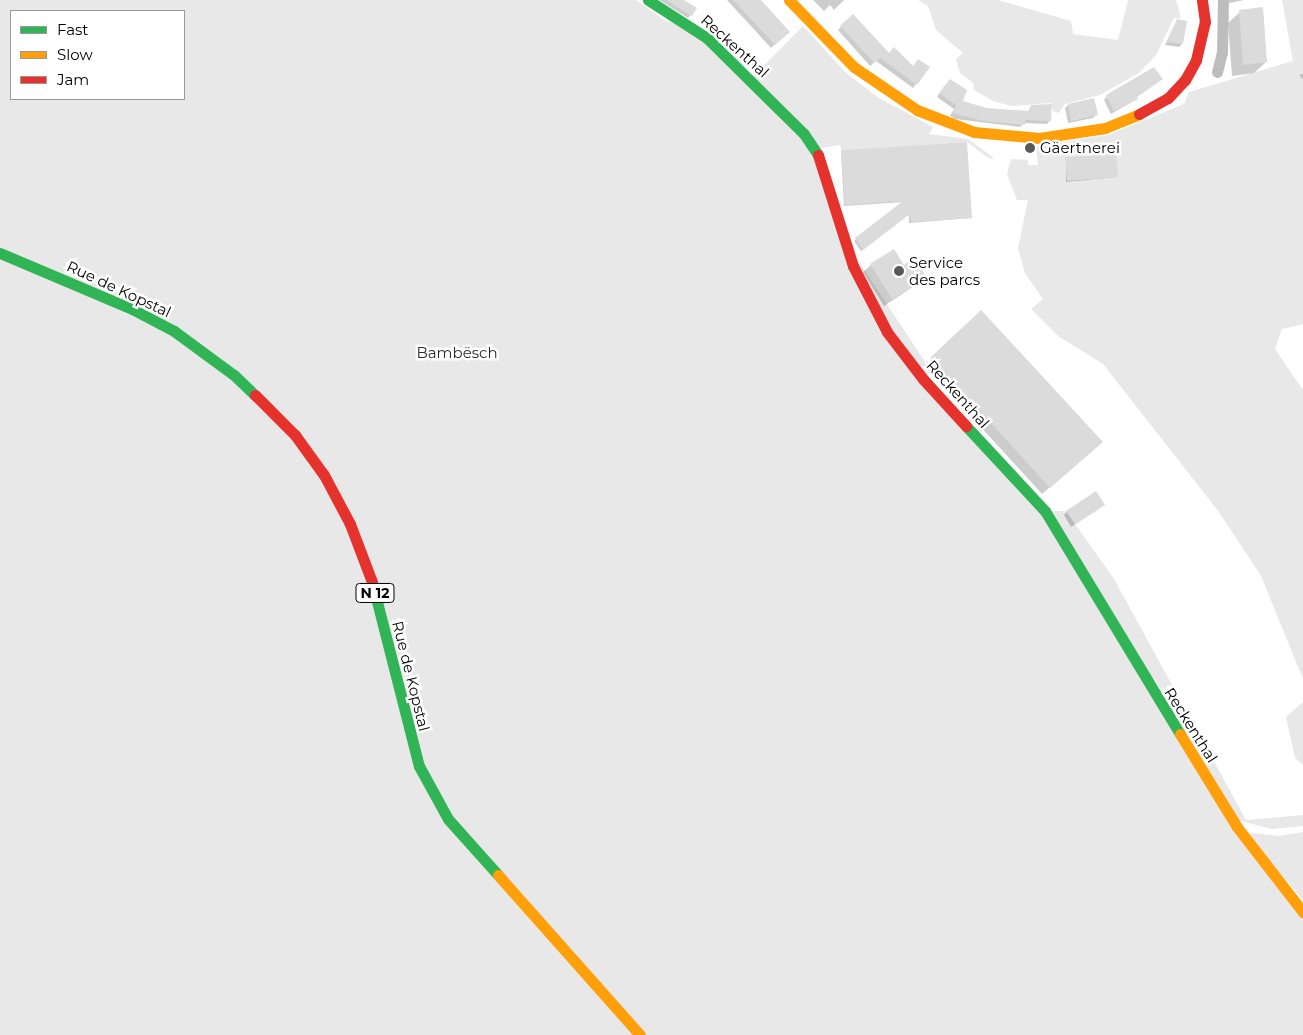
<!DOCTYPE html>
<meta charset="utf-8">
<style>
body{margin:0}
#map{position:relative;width:1303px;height:1035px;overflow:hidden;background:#fff;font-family:Montserrat,sans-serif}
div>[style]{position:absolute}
.green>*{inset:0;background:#e8e8e8}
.shadow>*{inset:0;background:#0003}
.stream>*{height:3px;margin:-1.5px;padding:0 1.5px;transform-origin:1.5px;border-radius:1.5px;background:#bababa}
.building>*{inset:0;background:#dbdbdb}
.street>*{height:11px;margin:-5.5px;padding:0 5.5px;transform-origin:5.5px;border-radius:5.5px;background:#bdbdbd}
.fast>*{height:11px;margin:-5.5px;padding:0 5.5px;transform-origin:5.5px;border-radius:5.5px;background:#30b455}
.slow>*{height:11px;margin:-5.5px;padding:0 5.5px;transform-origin:5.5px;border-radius:5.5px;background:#ff9f0a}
.jam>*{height:11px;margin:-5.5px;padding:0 5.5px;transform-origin:5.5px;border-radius:5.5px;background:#e5322d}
.dots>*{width:14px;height:14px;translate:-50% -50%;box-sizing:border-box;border:2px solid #fff;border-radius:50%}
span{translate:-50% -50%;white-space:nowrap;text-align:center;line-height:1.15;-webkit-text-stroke:5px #fff;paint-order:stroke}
.shield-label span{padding:1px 4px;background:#fff;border:1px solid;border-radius:4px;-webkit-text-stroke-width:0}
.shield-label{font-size:14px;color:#000;font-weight:700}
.street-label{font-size:15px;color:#000}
.poi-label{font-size:15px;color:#000}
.left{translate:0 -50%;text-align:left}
.park-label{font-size:15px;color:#2c2c2c}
.legend{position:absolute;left:10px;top:10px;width:175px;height:90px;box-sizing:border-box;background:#fff;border:1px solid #999;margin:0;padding:6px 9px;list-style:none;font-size:15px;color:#000}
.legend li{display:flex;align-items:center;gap:10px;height:25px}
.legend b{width:25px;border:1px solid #999}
</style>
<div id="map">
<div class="green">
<i style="clip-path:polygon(evenodd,0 0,636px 0,667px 22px,682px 19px,751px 79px,803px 26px,845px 72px,879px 98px,933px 127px,929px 134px,968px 139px,994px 158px,990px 159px,967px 142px,841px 150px,840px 145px,814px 149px,836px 203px,853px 265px,859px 262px,931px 371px,923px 379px,1045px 511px,1066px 511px,1114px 579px,1246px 820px,1303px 815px,1303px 826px,1272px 829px,1237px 820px,1154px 678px,1147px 683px,1237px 827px,1303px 912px,1303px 1035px,0 1035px,0 0,11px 11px,184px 11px,184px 99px,11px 99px,11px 11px)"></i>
<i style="clip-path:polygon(918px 0,998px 0,1071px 21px,1073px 34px,1118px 40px,1128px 0,1176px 0,1181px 18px,1174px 18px,1156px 55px,1139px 73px,1100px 95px,1065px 104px,1059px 113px,1053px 111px,1051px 103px,1011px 106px,993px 101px,974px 90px,973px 83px,960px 73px,956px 59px,963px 53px,936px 30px,928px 6px)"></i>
<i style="clip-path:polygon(1282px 0,1303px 0,1303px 324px,1282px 329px,1275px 349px,1303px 390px,1303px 679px,1261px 576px,1219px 512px,1103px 364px,1058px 336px,1031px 309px,1043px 299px,1025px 273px,1018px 248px,1028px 200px,1017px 200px,1007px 174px,1011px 159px,1028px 160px,1028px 165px,1038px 165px,1036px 146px,1108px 135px,1184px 104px,1189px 92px,1293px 61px)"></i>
<i style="clip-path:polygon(1303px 702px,1303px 765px,1295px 758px,1286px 717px)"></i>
<i style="clip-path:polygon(1303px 832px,1303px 900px,1250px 838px,1252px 833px,1278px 836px)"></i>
</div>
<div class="shadow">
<i style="clip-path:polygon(659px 0,681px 0,695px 9px,688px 18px)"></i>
<i style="clip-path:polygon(727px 0,759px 0,788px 32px,771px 48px)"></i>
<i style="clip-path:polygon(813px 0,844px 0,834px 10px,830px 5px,824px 11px)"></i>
<i style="clip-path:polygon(1224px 0,1244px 0,1225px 4px)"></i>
<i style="clip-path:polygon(1262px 9px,1266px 62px,1254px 73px,1232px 76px,1228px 23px,1240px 12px)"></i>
<i style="clip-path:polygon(853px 16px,889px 55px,913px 67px,928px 67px,913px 88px,876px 61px,870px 66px,838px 30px)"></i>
<i style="clip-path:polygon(1177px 20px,1182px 44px,1179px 47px,1165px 45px)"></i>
<i style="clip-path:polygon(946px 84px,961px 102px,987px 109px,1028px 112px,1031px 106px,1050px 120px,1047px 124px,1024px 123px,1020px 127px,955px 119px,950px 116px,954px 109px,937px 97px)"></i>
<i style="clip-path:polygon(1107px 96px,1136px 97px,1137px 99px,1111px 114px,1104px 100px)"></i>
<i style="clip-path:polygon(1093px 100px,1097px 114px,1093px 118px,1068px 123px,1065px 108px,1068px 105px)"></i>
<i style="clip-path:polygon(841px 151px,971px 218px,909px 223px,909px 214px,861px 251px,854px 241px,904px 202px,844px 206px)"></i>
<i style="clip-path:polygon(1066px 158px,1116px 177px,1066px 182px)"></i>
<i style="clip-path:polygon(871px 265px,926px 278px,884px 306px,863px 272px)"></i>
<i style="clip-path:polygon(981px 312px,1093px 450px,1042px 494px,924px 365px)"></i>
<i style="clip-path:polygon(1100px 508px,1071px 527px,1064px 515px,1067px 512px)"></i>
</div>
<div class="stream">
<i style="left:1301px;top:75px;width:3px;rotate:45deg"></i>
</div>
<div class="building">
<i style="clip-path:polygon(666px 0,684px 0,697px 8px,692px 16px)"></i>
<i style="clip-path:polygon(733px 0,761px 0,790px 32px,775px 45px)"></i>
<i style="clip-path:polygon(1263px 7px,1267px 62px,1243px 65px,1239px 10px)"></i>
<i style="clip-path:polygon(853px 14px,889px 53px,894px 47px,913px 66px,918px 59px,930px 67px,917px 85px,880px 58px,874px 63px,840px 26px)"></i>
<i style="clip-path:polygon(1177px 19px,1187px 21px,1183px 44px,1167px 42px)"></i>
<i style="clip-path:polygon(1154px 67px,1163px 79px,1137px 97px,1138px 99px,1114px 111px,1106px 95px)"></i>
<i style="clip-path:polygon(950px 79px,967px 90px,963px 101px,987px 108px,1030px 111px,1031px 105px,1052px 104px,1051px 121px,1025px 120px,1025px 125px,984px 121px,952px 113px,956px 105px,939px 93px)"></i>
<i style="clip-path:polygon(1094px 98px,1098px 115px,1071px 121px,1068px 104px)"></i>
<i style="clip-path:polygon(967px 142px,972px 218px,911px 222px,910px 214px,863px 250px,855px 238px,903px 201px,845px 205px,841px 150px)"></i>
<i style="clip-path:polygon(1116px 153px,1118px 177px,1067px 181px,1065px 157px)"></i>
<i style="clip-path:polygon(894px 249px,904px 265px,915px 258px,927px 278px,892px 299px,870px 264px)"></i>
<i style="clip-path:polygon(981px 310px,1103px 442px,1050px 488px,931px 357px)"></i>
<i style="clip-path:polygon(1096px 491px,1105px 505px,1075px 524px,1066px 511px)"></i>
</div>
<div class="street">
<i style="left:1217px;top:72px;width:21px;rotate:-76deg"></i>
<i style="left:1222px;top:52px;width:52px;rotate:-88.9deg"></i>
</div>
<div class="fast">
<i style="left:648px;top:0;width:70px;rotate:32.8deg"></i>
<i style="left:707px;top:38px;width:136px;rotate:44.7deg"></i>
<i style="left:804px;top:134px;width:25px;rotate:56deg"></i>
<i style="left:0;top:253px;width:146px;rotate:23deg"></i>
<i style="left:134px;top:310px;width:45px;rotate:27.7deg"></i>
<i style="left:174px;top:331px;width:74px;rotate:36.3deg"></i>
<i style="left:234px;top:375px;width:29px;rotate:44deg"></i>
<i style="left:966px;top:426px;width:116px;rotate:47.1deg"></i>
<i style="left:1045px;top:511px;width:261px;rotate:58.8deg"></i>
<i style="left:372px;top:582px;width:190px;rotate:75.7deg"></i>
<i style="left:419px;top:766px;width:60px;rotate:61.3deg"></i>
<i style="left:448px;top:819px;width:75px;rotate:48.2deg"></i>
</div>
<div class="slow">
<i style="left:789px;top:0;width:93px;rotate:45.9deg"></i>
<i style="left:854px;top:67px;width:76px;rotate:34.3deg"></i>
<i style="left:917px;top:110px;width:61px;rotate:21.1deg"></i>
<i style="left:974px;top:132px;width:65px;rotate:5.3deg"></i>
<i style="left:1039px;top:138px;width:67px;rotate:-8.6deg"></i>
<i style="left:1105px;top:128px;width:37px;rotate:-22deg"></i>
<i style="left:1180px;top:734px;width:109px;rotate:58.5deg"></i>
<i style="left:1237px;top:827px;width:108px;rotate:52.2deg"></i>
<i style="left:498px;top:875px;width:214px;rotate:48.4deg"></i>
</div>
<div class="jam">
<i style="left:1139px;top:114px;width:33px;rotate:-29deg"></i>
<i style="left:1168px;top:98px;width:25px;rotate:-47deg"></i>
<i style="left:1185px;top:80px;width:23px;rotate:-61deg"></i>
<i style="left:1196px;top:60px;width:39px;rotate:-77deg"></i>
<i style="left:1205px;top:22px;width:22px;rotate:-98deg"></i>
<i style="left:818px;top:155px;width:116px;rotate:72.5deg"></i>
<i style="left:853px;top:266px;width:74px;rotate:62.7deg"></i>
<i style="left:887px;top:332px;width:59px;rotate:52.5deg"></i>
<i style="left:923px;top:379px;width:64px;rotate:47.5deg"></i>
<i style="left:255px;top:395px;width:57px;rotate:45deg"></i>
<i style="left:295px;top:435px;width:49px;rotate:54.1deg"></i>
<i style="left:324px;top:475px;width:55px;rotate:62deg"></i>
<i style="left:350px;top:524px;width:62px;rotate:69.2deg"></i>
</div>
<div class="dots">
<i style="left:1030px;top:148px;background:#595959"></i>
<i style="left:899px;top:271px;background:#595959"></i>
</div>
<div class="shield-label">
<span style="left:375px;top:593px">N 12</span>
</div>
<div class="street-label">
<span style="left:735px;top:46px;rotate:42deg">Reckenthal</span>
<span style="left:119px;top:289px;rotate:25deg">Rue de Kopstal</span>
<span style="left:958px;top:394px;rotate:48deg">Reckenthal</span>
<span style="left:411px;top:676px;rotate:76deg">Rue de Kopstal</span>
<span style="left:1191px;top:725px;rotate:58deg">Reckenthal</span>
</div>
<div class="poi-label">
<span class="left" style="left:1040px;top:148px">Gäertnerei</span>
<span class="left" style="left:909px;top:271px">Service<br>des parcs</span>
</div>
<div class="park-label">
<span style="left:457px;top:353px">Bambësch</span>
</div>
<ul class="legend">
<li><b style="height:6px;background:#30b455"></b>Fast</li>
<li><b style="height:6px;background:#ff9f0a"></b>Slow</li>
<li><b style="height:6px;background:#e5322d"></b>Jam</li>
</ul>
</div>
